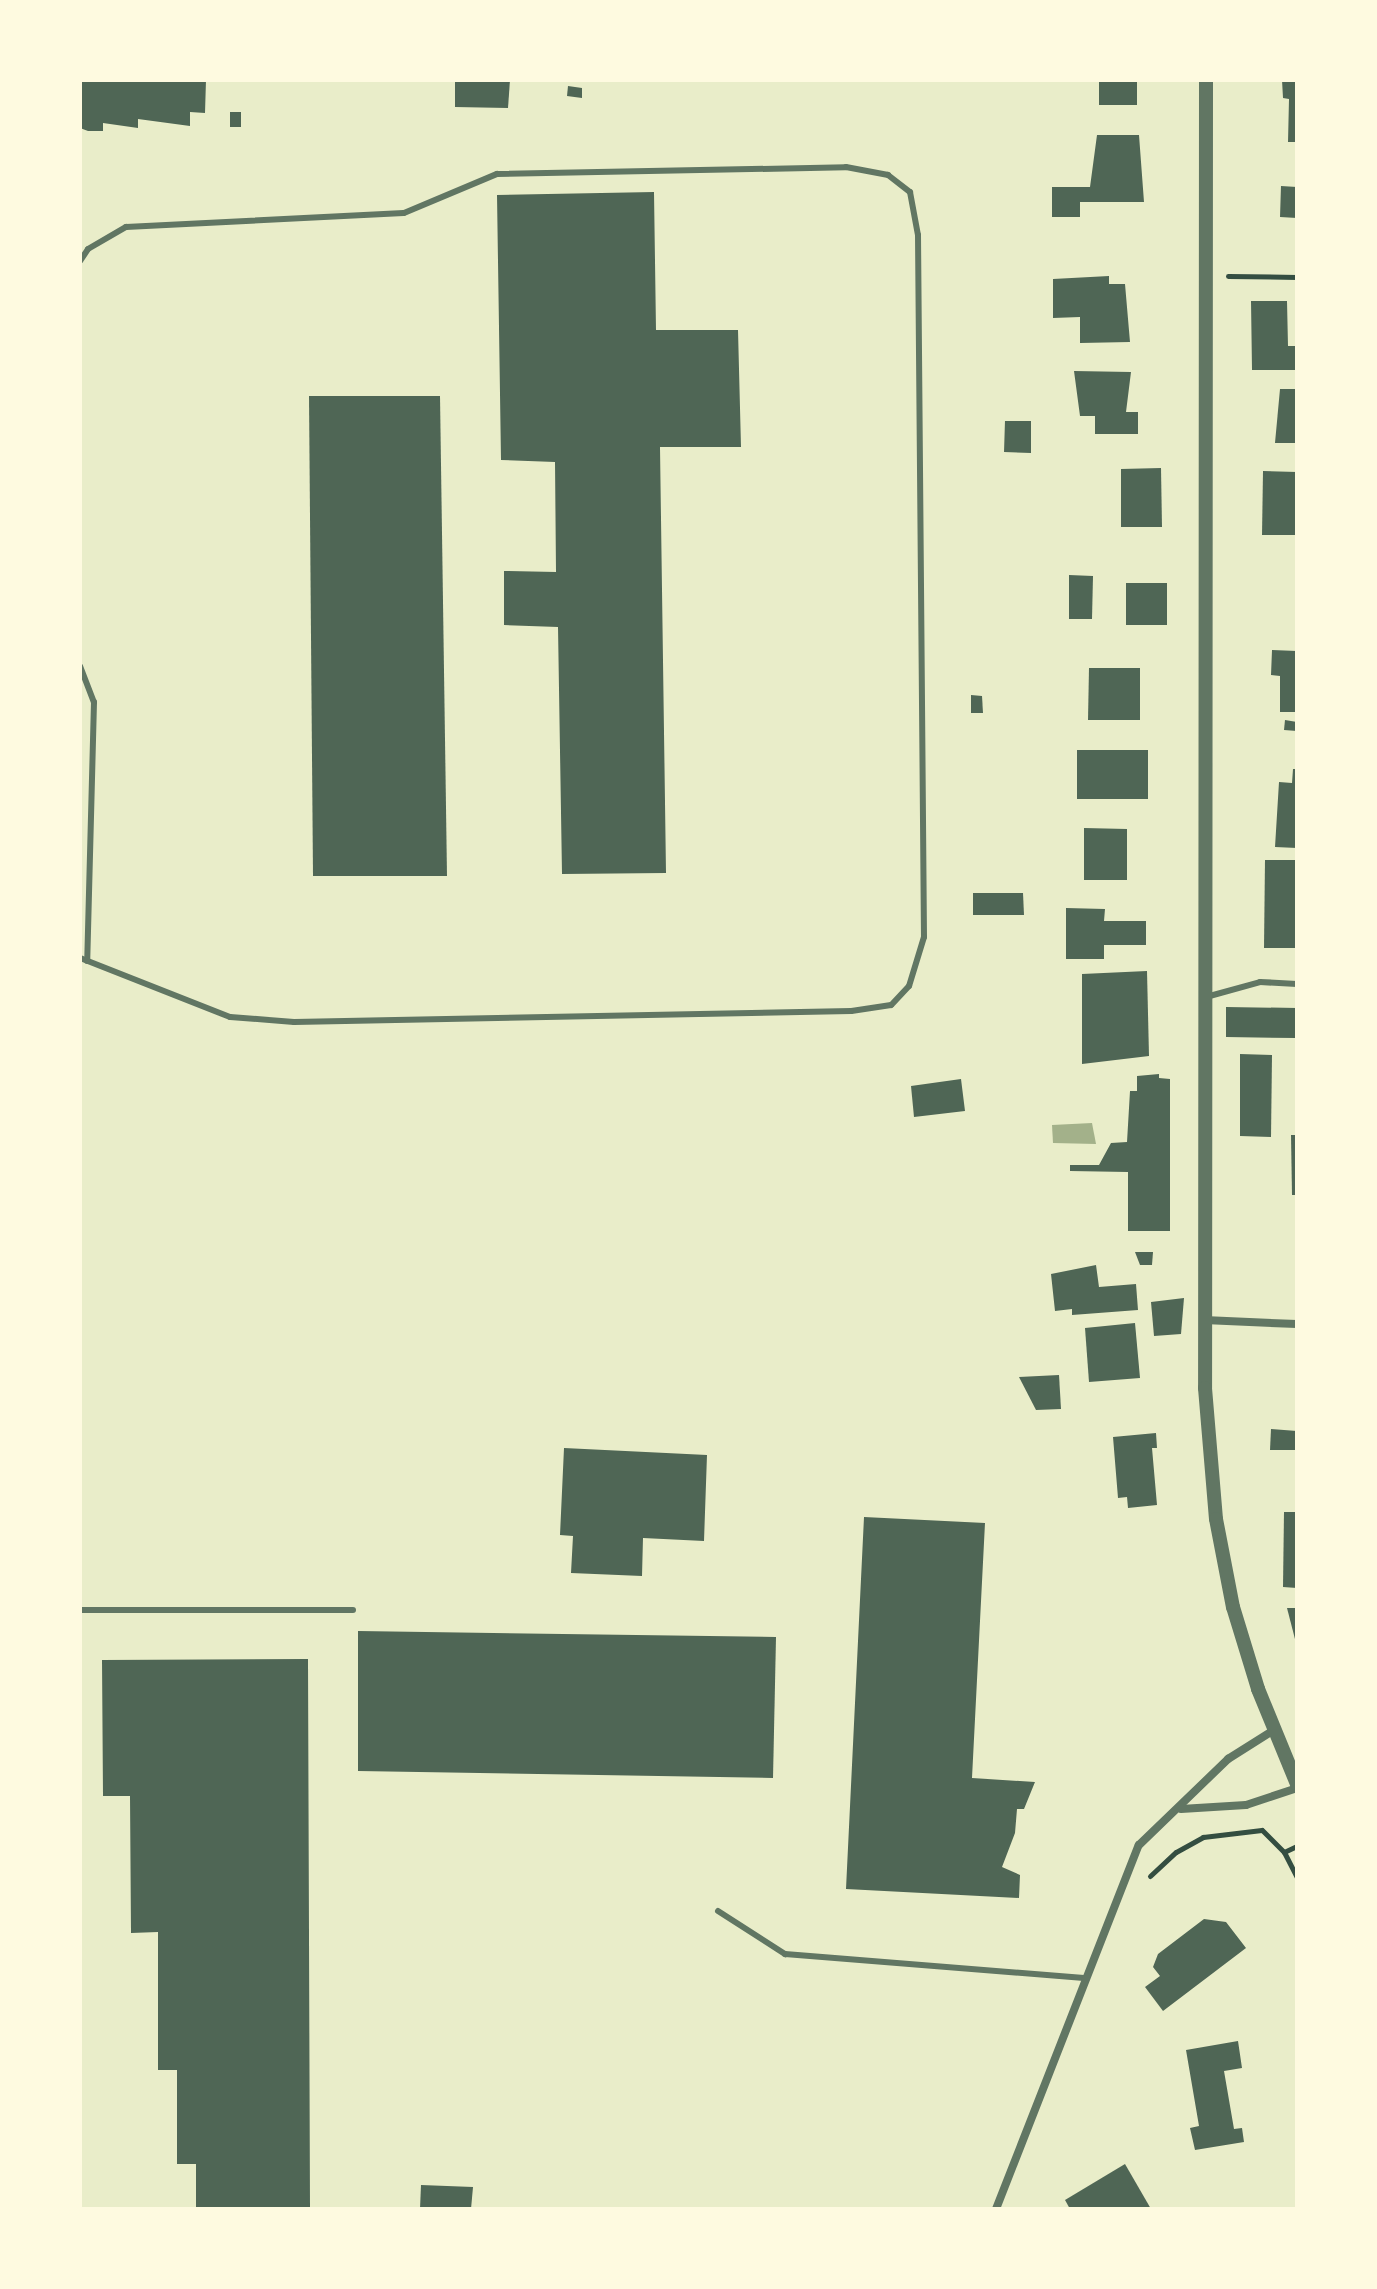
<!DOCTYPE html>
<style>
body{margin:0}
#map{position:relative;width:1377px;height:2289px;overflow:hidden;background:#e9edc9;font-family:"PT Sans Narrow",sans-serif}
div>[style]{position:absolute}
.water>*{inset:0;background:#a3b18a}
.building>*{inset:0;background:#4f6655}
.path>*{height:5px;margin:-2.5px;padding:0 2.5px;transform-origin:2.5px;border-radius:2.5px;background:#344e41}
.service>*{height:6px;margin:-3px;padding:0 3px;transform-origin:3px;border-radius:3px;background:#617663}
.minor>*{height:8px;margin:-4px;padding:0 4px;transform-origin:4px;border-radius:4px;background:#617663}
.tertiary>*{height:14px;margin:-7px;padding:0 7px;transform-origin:7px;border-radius:7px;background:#617663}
span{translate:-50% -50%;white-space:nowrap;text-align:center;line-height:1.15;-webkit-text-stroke:6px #fefae0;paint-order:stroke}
.frame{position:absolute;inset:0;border:82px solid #fefae0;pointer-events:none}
</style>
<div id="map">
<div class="water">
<i style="clip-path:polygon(1092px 1123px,1096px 1144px,1053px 1143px,1052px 1125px)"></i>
</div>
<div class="building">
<i style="clip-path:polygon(80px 80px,206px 80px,205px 113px,190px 112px,190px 126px,138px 119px,138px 128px,103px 123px,103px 131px,88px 131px,80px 128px)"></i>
<i style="clip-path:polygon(455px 80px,510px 80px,508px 108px,455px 107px)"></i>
<i style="clip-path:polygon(1099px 80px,1137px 80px,1137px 105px,1099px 105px)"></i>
<i style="clip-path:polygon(1282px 80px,1297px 80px,1297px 142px,1288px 142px,1289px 99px,1283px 98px)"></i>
<i style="clip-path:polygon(568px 86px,582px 88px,582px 98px,567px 96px)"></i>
<i style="clip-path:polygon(230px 112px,241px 112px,241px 127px,230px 127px)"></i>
<i style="clip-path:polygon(1097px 135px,1139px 135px,1144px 202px,1080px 202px,1080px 217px,1052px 217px,1052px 187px,1090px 187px)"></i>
<i style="clip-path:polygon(1281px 186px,1297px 187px,1297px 218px,1280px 217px)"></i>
<i style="clip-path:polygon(654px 192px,656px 330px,738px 330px,741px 447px,660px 447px,666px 873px,562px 874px,558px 627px,504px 625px,504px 571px,556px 572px,555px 462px,501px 460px,497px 195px)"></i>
<i style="clip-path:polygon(1109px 276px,1109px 284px,1125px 284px,1130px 342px,1080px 343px,1080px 317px,1053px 318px,1053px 279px)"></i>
<i style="clip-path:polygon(1251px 301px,1287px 301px,1288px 346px,1297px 346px,1297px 370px,1252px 370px)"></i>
<i style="clip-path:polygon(1074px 371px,1131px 372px,1126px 412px,1138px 412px,1138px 434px,1095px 434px,1095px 416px,1080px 416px)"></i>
<i style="clip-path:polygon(1280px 389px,1297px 389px,1297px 443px,1275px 443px)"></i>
<i style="clip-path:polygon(309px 396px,440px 396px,447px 876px,313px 876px)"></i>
<i style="clip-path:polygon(1005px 421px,1031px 421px,1031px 453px,1004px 452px)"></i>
<i style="clip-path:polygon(1161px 468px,1162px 527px,1121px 527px,1121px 469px)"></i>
<i style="clip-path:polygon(1263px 471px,1297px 472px,1297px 535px,1262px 535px)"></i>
<i style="clip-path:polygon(1069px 575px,1093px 576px,1092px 619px,1069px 619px)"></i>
<i style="clip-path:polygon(1126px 583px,1167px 583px,1167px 625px,1126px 625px)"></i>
<i style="clip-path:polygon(1272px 650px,1297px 651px,1297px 712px,1280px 712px,1280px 676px,1271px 675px)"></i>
<i style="clip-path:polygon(1089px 668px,1140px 668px,1140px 720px,1088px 720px)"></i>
<i style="clip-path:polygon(971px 695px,982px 696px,983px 713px,971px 713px)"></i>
<i style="clip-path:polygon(1285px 720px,1297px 722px,1297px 731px,1284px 730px)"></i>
<i style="clip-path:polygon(1077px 750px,1148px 750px,1148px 799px,1077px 799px)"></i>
<i style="clip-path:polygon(1293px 769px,1297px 769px,1297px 848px,1275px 847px,1279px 782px,1292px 783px)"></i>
<i style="clip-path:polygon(1084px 828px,1127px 829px,1127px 880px,1084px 880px)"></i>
<i style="clip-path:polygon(1265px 860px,1297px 860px,1297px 948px,1264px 948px)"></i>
<i style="clip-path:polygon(973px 893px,1023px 893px,1024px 915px,973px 915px)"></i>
<i style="clip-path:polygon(1066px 908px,1105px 909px,1104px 921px,1146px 921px,1146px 945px,1104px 945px,1104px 959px,1066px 959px)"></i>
<i style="clip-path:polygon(1147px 971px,1149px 1056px,1082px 1064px,1082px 974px)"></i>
<i style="clip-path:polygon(1226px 1007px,1297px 1008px,1296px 1038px,1226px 1037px)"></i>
<i style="clip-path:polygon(1240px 1054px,1272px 1055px,1271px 1137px,1240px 1136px)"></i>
<i style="clip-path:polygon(1159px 1074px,1159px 1078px,1170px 1079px,1170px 1231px,1128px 1231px,1128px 1172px,1070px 1171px,1070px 1165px,1099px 1165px,1111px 1143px,1127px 1142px,1130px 1091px,1137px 1091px,1137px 1076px)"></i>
<i style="clip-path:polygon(961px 1079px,965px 1111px,914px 1117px,911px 1086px)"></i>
<i style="clip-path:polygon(1291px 1135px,1297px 1135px,1297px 1195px,1292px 1195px)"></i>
<i style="clip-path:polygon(1135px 1252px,1153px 1252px,1152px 1265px,1140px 1265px)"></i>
<i style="clip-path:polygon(1096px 1265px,1099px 1287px,1136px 1284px,1138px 1310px,1072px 1315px,1072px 1309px,1055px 1311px,1051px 1274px)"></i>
<i style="clip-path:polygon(1184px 1298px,1181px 1334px,1154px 1336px,1151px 1302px)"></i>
<i style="clip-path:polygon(1135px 1323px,1140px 1378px,1089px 1382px,1085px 1328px)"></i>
<i style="clip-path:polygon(1059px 1375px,1061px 1409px,1036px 1410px,1019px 1377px)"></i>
<i style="clip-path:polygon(1271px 1429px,1297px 1431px,1297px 1450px,1270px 1450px)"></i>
<i style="clip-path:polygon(1156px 1433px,1157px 1448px,1152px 1448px,1157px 1505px,1128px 1508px,1127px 1497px,1118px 1498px,1113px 1437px)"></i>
<i style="clip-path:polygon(564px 1448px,707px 1455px,704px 1541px,643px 1538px,642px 1576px,571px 1573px,573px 1536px,560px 1535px)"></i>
<i style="clip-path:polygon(1284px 1512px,1297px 1512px,1297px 1588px,1283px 1587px)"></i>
<i style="clip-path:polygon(864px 1517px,985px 1523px,972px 1778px,1035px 1782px,1024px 1809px,1017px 1809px,1015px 1833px,1002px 1867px,1020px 1875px,1019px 1898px,846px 1889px)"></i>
<i style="clip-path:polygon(1287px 1608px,1297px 1608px,1297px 1643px,1296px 1643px)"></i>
<i style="clip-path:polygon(358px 1631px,776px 1637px,773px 1778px,358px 1771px)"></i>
<i style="clip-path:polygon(308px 1659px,310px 2209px,196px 2209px,196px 2164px,177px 2164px,177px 2070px,158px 2070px,158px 1932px,131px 1933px,130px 1796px,103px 1796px,102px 1660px)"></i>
<i style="clip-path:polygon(1204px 1919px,1226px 1922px,1246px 1948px,1163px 2011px,1145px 1987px,1160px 1976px,1153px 1967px,1158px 1954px)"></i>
<i style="clip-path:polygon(1238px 2041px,1242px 2068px,1224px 2071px,1234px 2129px,1242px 2128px,1244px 2142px,1195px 2150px,1190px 2128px,1199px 2126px,1186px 2050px)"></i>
<i style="clip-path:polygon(1125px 2164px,1151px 2209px,1070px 2209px,1065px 2200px)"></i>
<i style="clip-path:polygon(421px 2185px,473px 2187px,471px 2209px,420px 2209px)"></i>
</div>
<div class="path">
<i style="left:1228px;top:276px;width:69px;rotate:0.8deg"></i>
<i style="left:1262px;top:1830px;width:31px;rotate:45deg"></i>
<i style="left:1284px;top:1852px;width:28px;rotate:63deg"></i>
<i style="left:1284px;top:1852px;width:14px;rotate:-25deg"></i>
<i style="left:1150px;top:1876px;width:35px;rotate:-43deg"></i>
<i style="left:1176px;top:1852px;width:31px;rotate:-29deg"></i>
<i style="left:1203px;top:1837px;width:59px;rotate:-6.8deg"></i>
</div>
<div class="service">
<i style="left:80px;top:261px;width:14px;rotate:-56deg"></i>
<i style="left:88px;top:249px;width:44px;rotate:-30.1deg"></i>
<i style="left:126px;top:227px;width:278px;rotate:-2.9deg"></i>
<i style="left:404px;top:213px;width:101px;rotate:-22.8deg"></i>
<i style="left:497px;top:174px;width:349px;rotate:-1.1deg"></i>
<i style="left:846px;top:167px;width:43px;rotate:10.8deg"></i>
<i style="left:888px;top:175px;width:28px;rotate:38deg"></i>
<i style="left:910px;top:192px;width:44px;rotate:79.5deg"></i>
<i style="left:918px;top:235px;width:702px;rotate:89.51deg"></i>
<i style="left:924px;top:937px;width:51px;rotate:107deg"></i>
<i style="left:909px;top:986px;width:26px;rotate:133deg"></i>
<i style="left:891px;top:1005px;width:40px;rotate:171.5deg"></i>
<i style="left:851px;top:1011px;width:557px;rotate:178.87deg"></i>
<i style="left:294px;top:1022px;width:64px;rotate:-175.5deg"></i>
<i style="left:230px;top:1017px;width:161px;rotate:-158.5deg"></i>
<i style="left:80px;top:666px;width:39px;rotate:69deg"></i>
<i style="left:94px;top:702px;width:259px;rotate:91.5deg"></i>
<i style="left:1206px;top:997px;width:56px;rotate:-15.5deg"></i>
<i style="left:1260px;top:982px;width:37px;rotate:3deg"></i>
<i style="left:80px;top:1610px;width:273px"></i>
<i style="left:718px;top:1911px;width:80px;rotate:32.7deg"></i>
<i style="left:785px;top:1954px;width:300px;rotate:4.6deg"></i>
</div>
<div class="minor">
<i style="left:1204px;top:1320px;width:93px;rotate:2.5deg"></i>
<i style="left:1181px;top:1809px;width:65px;rotate:-3.5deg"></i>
<i style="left:1246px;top:1805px;width:54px;rotate:-18.4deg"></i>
<i style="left:996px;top:2209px;width:391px;rotate:-68.6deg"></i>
<i style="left:1139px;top:1845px;width:124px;rotate:-44deg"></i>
<i style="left:1228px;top:1759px;width:54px;rotate:-32.2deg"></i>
</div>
<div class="tertiary">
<i style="left:1206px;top:80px;width:1308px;rotate:90.04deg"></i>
<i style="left:1205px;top:1388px;width:131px;rotate:85.2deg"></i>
<i style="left:1216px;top:1519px;width:90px;rotate:79.1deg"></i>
<i style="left:1233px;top:1607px;width:86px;rotate:73deg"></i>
<i style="left:1258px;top:1689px;width:103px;rotate:67.7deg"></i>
</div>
<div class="frame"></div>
</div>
